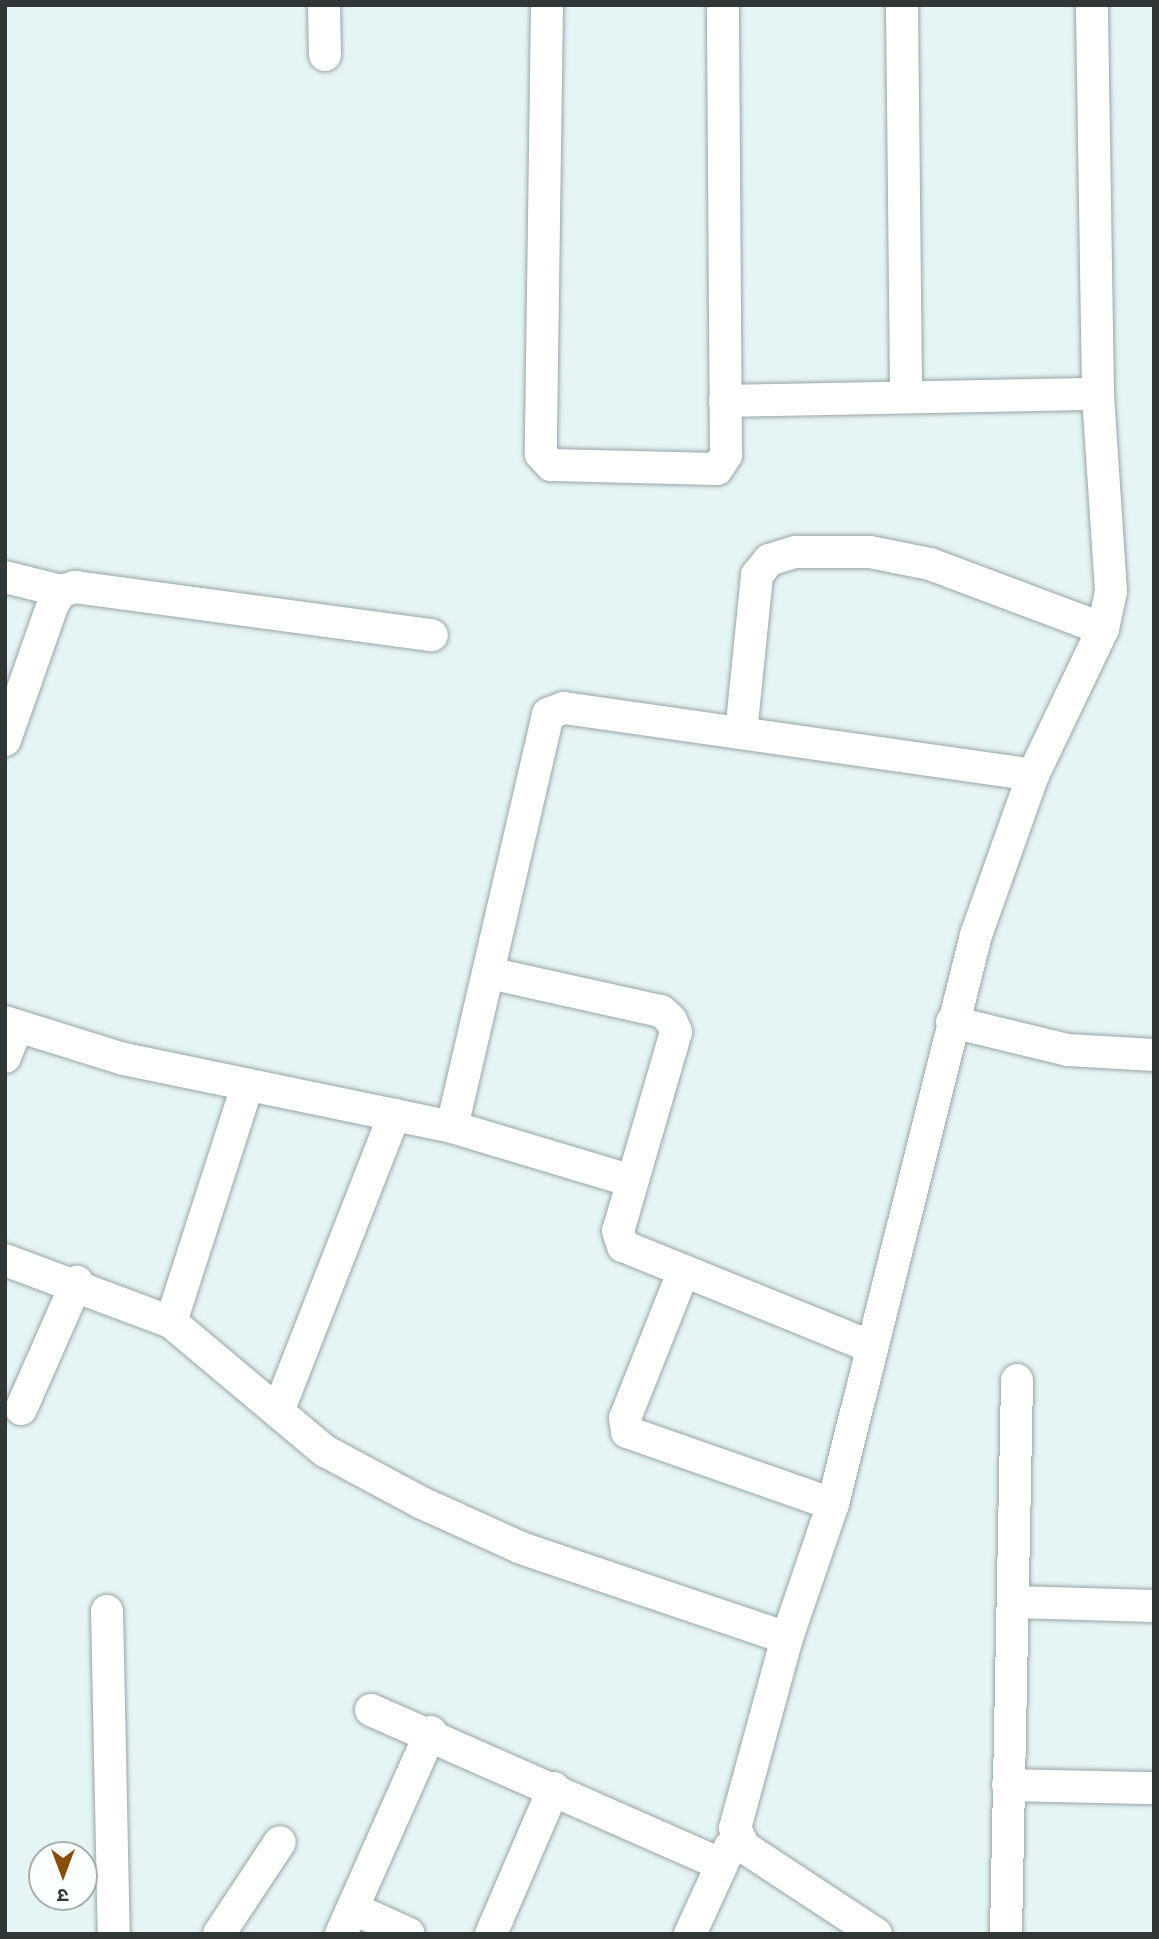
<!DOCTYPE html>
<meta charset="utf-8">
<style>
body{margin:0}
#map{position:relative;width:1159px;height:1939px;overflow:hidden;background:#e5f4f5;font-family:Cabin,"Noto Sans Devanagari",sans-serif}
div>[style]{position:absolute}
.roads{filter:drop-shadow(0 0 2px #97a5a6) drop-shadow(0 0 2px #97a5a6)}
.street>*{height:32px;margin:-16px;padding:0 16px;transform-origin:16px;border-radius:16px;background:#fff}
span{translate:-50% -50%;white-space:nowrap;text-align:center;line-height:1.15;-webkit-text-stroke:5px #fbfefe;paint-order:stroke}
.frame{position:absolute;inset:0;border:7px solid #313737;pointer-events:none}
.north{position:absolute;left:28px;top:1841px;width:70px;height:70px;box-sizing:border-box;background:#fbfefe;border:2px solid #aaaeae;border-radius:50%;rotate:180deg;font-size:19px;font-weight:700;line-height:28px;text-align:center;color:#313737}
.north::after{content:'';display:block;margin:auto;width:24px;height:32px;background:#884e04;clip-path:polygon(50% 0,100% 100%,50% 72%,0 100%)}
</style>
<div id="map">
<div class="roads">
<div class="street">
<i style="left:324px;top:5px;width:50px;rotate:88.9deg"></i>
<i style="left:547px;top:5px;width:449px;rotate:90.8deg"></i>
<i style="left:541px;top:454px;width:15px;rotate:48deg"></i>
<i style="left:551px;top:465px;width:166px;rotate:1.4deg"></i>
<i style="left:717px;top:469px;width:17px;rotate:-57deg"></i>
<i style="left:726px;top:455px;width:450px;rotate:-90.4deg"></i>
<i style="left:902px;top:5px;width:392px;rotate:89.4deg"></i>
<i style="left:725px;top:401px;width:373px;rotate:-1.1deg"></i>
<i style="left:5px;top:577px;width:58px;rotate:14deg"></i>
<i style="left:741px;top:733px;width:159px;rotate:-84.2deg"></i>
<i style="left:757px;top:575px;width:19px;rotate:-51deg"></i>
<i style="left:769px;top:560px;width:28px;rotate:-17deg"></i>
<i style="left:796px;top:552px;width:74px"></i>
<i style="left:870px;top:552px;width:61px;rotate:11.3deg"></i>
<i style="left:930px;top:564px;width:185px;rotate:20.6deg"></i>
<i style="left:5px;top:740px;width:144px;rotate:-70.6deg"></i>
<i style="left:53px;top:604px;width:15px;rotate:-58deg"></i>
<i style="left:61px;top:591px;width:15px;rotate:-16deg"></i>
<i style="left:75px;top:587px;width:360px;rotate:7.7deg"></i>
<i style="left:489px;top:973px;width:176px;rotate:12.5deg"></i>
<i style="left:661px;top:1011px;width:13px;rotate:42deg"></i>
<i style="left:671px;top:1020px;width:13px;rotate:67deg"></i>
<i style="left:676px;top:1032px;width:207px;rotate:106.2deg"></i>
<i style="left:618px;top:1231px;width:16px;rotate:72deg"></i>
<i style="left:623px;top:1246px;width:266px;rotate:22.1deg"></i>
<i style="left:5px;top:1022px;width:125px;rotate:17.3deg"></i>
<i style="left:124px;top:1059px;width:335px;rotate:11.7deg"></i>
<i style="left:452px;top:1127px;width:188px;rotate:16.7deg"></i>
<i style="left:952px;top:1022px;width:119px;rotate:13.6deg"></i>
<i style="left:1068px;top:1050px;width:86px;rotate:3.3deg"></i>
<i style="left:5px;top:1057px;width:31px;rotate:-68deg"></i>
<i style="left:452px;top:1127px;width:424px;rotate:-76.9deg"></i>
<i style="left:548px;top:714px;width:17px;rotate:-21deg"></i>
<i style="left:564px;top:708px;width:474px;rotate:8.1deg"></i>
<i style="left:5px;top:1260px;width:177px;rotate:20.5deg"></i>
<i style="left:171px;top:1322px;width:201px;rotate:40deg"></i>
<i style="left:325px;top:1451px;width:110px;rotate:28.2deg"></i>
<i style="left:422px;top:1503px;width:109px;rotate:24.4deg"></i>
<i style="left:521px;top:1548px;width:281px;rotate:18.7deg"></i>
<i style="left:682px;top:1275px;width:154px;rotate:111.7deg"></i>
<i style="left:625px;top:1418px;width:14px;rotate:82deg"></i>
<i style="left:627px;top:1432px;width:218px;rotate:19.3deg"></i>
<i style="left:171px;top:1322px;width:248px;rotate:-72.1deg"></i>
<i style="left:21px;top:1409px;width:139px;rotate:-66.2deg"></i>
<i style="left:279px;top:1409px;width:316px;rotate:-68.6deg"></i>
<i style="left:1013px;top:1602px;width:141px;rotate:1.6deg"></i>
<i style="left:107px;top:1611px;width:323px;rotate:88.8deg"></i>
<i style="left:371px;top:1710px;width:379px;rotate:23.8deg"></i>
<i style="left:1008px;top:1785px;width:146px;rotate:1.2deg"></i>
<i style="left:354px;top:1909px;width:60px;rotate:24.4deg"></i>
<i style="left:219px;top:1934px;width:110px;rotate:-56.5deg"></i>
<i style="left:341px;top:1934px;width:221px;rotate:-66deg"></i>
<i style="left:491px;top:1934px;width:159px;rotate:-66.7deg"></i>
<i style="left:690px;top:1934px;width:96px;rotate:-65.3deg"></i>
<i style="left:876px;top:1934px;width:158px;rotate:-146.6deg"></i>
<i style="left:744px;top:1847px;width:21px;rotate:-115deg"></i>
<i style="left:735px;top:1828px;width:197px;rotate:-74.7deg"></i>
<i style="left:787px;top:1638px;width:142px;rotate:-71.1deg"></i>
<i style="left:833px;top:1504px;width:587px;rotate:-75.89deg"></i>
<i style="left:976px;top:935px;width:170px;rotate:-70.4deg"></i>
<i style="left:1033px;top:775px;width:162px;rotate:-64.4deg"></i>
<i style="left:1103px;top:629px;width:39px;rotate:-78deg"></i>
<i style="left:1111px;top:591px;width:197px;rotate:-93.8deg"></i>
<i style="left:1098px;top:394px;width:389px;rotate:-90.9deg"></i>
<i style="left:1006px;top:1934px;width:554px;rotate:-88.86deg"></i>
</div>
</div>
<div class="frame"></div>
<div class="north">उ</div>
</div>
